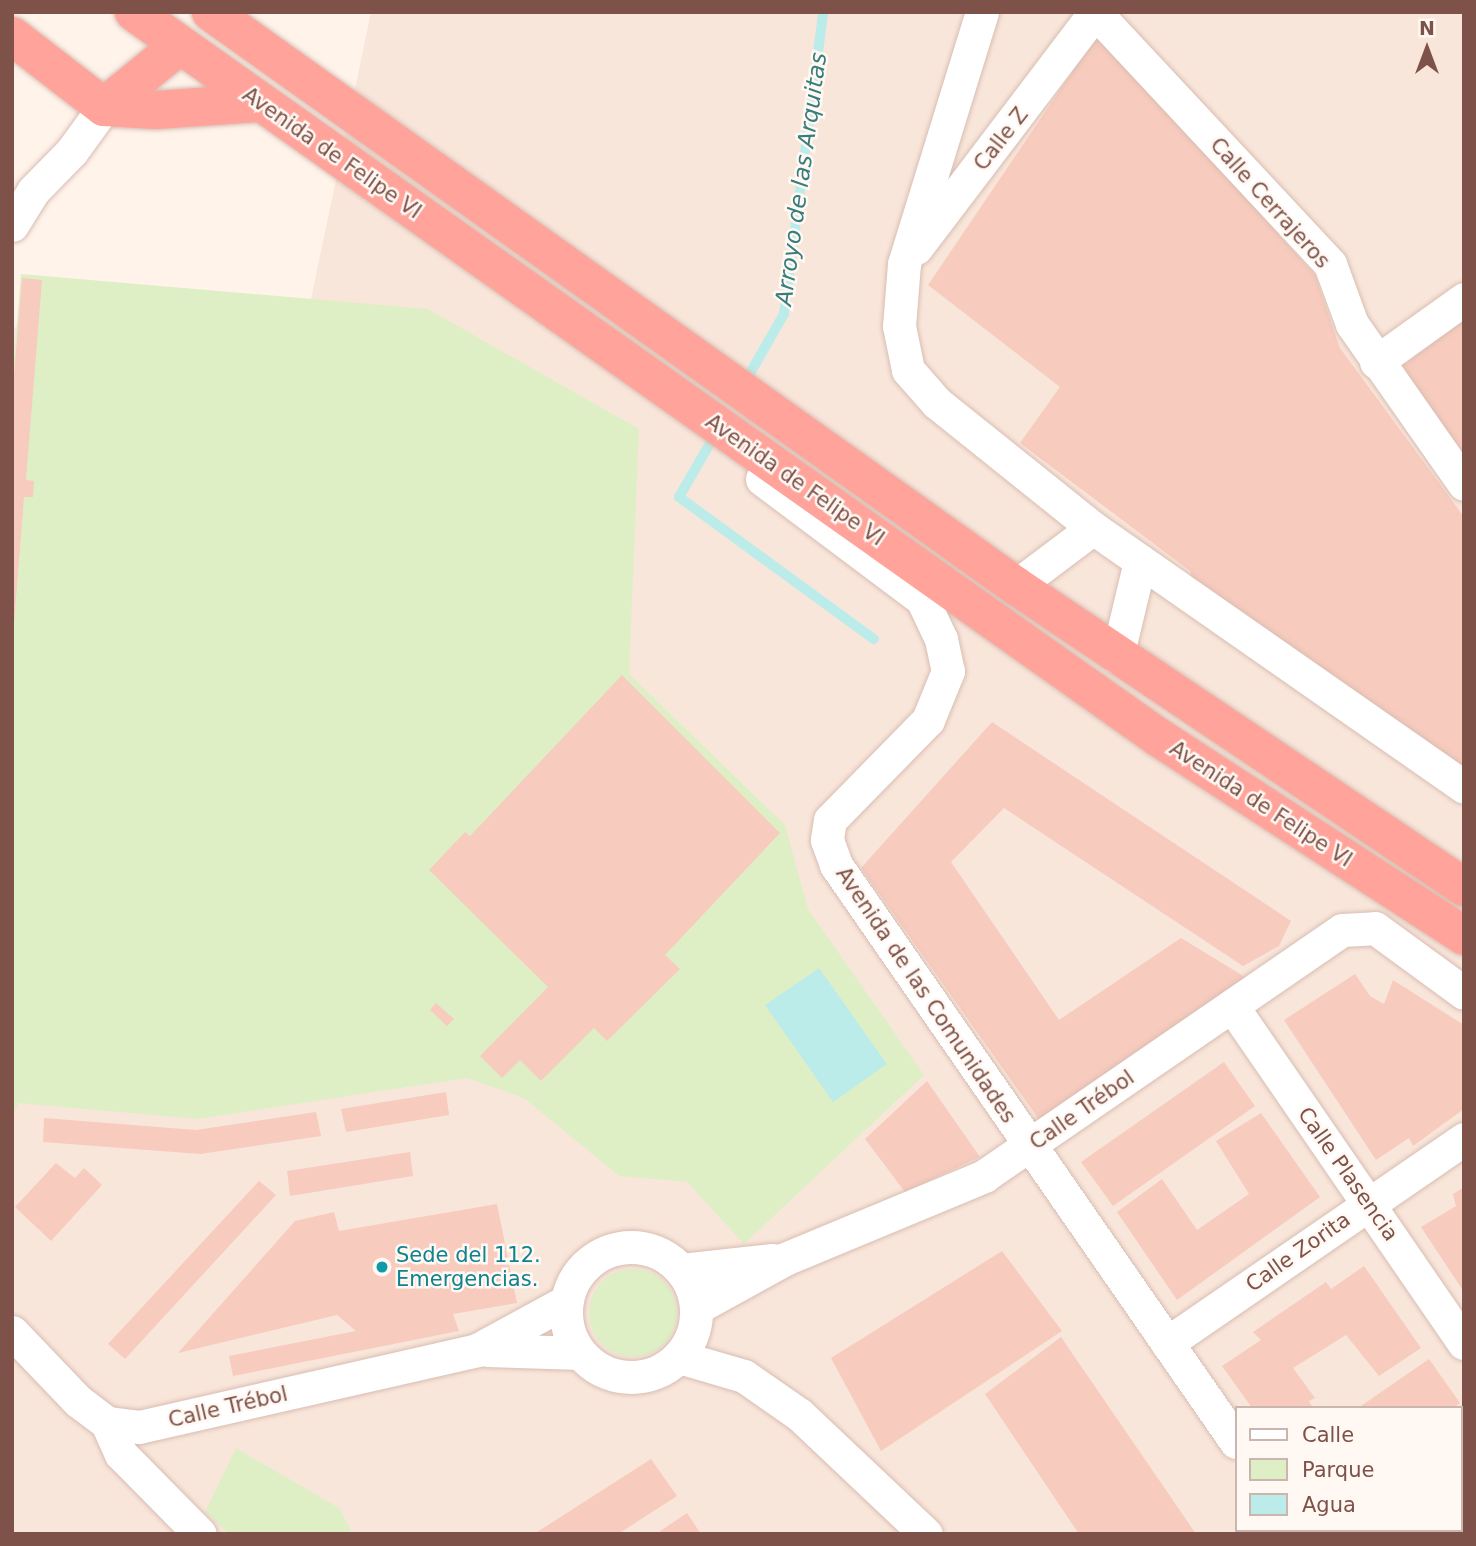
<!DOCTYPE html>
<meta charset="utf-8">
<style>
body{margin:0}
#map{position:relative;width:1476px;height:1546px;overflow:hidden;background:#fff3ea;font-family:"DejaVu Sans",sans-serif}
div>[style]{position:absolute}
.residential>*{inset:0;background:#f9e6da}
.green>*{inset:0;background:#deefc6}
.round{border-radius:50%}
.water>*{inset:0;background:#bbecea}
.stream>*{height:10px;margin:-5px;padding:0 5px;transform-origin:5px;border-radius:5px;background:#bbecea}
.building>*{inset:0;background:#f7cbbe}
.roads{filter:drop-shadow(0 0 2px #d8bdb2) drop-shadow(0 0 2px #d8bdb2)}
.minor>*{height:33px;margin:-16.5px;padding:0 16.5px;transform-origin:16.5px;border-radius:16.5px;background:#fff}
.minor>.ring{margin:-16.5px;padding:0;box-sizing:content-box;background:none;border:33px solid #fff;border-radius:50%}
.highway>*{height:38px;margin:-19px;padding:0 19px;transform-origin:19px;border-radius:19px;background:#ffa39b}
.dots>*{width:19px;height:19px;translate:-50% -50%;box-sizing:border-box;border:4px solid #fff8f3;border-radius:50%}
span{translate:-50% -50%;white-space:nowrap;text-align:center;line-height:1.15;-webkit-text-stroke:5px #fff8f3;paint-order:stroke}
.street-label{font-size:21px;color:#7e5249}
.culture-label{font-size:21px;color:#0d838f}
.left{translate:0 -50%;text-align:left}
.water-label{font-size:23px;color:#377d7b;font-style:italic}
.frame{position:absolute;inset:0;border:14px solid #7e5249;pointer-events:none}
.legend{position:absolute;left:1235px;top:1406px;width:228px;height:126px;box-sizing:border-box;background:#fff8f3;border:2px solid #cbb6af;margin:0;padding:9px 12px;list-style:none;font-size:21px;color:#7e5249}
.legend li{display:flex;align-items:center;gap:14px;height:35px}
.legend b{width:35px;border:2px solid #cbb6af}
.north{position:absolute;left:1392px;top:14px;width:70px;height:70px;-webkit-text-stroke:5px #fff8f3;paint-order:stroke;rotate:0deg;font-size:19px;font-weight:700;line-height:28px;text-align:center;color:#7e5249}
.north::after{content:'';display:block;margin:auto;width:24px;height:32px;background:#7e5249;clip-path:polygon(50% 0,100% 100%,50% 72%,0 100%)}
</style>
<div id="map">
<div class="residential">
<i style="clip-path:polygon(evenodd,371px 12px,1464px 12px,1464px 1534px,12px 1534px,12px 332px,35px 299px,307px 318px,371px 12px,1236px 1408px,1460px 1408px,1460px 1530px,1236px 1530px,1236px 1408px)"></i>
</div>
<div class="green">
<i style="clip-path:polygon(21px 274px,428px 309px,639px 429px,629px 674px,785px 825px,808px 909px,924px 1075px,744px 1244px,687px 1182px,619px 1176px,524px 1098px,467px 1078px,197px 1119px,19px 1103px,12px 1116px,12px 382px)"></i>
<i class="round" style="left:589px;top:1269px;width:88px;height:88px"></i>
<i style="clip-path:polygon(236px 1448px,339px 1508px,353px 1534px,229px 1534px,205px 1512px)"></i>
</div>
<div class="water">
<i style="clip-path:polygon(819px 968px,887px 1064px,833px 1102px,765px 1005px)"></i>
</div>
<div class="stream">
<i style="left:744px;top:384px;width:81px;rotate:-60.3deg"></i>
<i style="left:784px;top:314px;width:305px;rotate:-82.6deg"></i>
<i style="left:716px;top:433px;width:74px;rotate:120deg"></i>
<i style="left:679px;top:497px;width:241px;rotate:36.1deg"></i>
</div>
<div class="building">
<i style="clip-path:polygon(1098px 34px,1315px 275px,1340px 348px,1464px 517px,1464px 781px,1194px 586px,1190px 571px,1020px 443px,1060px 387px,928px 285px)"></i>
<i style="clip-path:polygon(22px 278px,42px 280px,26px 480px,34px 481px,33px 497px,24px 497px,14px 624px,12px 400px)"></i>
<i style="clip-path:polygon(1464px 318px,1464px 457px,1399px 369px)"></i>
<i style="clip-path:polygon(622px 675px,780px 833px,665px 955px,680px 969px,607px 1041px,594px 1028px,541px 1081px,520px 1060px,502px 1078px,480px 1056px,548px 987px,429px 870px,465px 832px,470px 836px)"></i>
<i style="clip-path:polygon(992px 722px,1291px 921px,1279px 946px,1243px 966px,1004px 808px,951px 862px,1059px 1020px,1181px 938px,1245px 977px,1040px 1121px,861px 868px)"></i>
<i style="clip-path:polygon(1355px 974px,1370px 996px,1384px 1004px,1393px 980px,1464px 1025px,1464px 1109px,1413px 1146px,1409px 1138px,1376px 1160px,1284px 1020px)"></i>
<i style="clip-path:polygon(436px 1003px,454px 1019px,447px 1026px,430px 1010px)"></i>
<i style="clip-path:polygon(1224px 1062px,1255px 1106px,1113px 1206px,1081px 1162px)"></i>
<i style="clip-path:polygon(927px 1081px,980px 1157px,905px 1192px,865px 1139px)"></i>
<i style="clip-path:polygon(446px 1092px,449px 1115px,346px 1132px,341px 1109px)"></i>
<i style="clip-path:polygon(316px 1112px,321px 1136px,200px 1154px,43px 1142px,44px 1118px,196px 1130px)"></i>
<i style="clip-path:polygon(1261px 1113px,1320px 1197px,1177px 1300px,1117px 1212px,1162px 1179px,1197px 1230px,1249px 1194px,1216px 1141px)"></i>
<i style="clip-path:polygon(410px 1152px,413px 1176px,290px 1196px,287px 1171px)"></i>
<i style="clip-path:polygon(56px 1163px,75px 1178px,84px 1168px,102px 1185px,51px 1241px,15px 1207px)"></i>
<i style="clip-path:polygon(259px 1181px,276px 1195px,125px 1359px,108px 1344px)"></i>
<i style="clip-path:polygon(1464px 1187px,1464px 1292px,1421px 1227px,1456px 1206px,1453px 1194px)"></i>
<i style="clip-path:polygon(497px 1204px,517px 1303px,453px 1314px,459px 1331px,233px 1376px,229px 1356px,356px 1331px,337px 1315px,178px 1353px,295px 1221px,334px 1212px,339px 1231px)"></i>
<i style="clip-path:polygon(1002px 1251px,1062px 1331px,881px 1451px,831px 1358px)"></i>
<i style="clip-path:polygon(1364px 1266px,1421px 1348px,1379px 1376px,1346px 1335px,1293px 1368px,1315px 1398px,1309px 1401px,1313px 1408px,1252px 1408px,1222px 1366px,1261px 1340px,1253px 1332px,1326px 1282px,1331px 1289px)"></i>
<i style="clip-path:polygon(1061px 1337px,1196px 1534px,1079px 1534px,985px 1394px)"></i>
<i style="clip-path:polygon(1429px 1359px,1460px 1403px,1453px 1408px,1358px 1408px)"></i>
<i style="clip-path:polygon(651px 1459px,677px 1496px,618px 1534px,534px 1534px)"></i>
<i style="clip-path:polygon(1464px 1477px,1464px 1534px,1379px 1534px,1460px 1530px)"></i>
<i style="clip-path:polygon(687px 1513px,701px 1534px,656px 1534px)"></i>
</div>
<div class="roads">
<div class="minor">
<i style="left:982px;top:12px;width:264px;rotate:107.2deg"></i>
<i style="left:904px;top:264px;width:62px;rotate:94.6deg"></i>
<i style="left:899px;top:326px;width:45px;rotate:78.4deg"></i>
<i style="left:908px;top:370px;width:44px;rotate:48.7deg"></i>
<i style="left:937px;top:403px;width:200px;rotate:38.7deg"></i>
<i style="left:1093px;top:528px;width:452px;rotate:34.9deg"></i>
<i style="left:1095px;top:12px;width:345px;rotate:47deg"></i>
<i style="left:1330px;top:264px;width:64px;rotate:69.9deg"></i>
<i style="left:1352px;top:324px;width:195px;rotate:55deg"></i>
<i style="left:12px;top:225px;width:40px;rotate:-58deg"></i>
<i style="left:33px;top:191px;width:56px;rotate:-45.7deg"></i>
<i style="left:72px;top:151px;width:54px;rotate:-54deg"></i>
<i style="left:916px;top:248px;width:296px;rotate:-52.8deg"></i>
<i style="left:1376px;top:362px;width:108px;rotate:-35.6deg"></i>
<i style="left:762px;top:479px;width:200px;rotate:36.9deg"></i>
<i style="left:922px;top:599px;width:44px;rotate:64.6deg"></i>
<i style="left:941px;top:639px;width:33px;rotate:78deg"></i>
<i style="left:948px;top:671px;width:53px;rotate:112.2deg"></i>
<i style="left:928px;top:720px;width:140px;rotate:134.4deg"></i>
<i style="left:830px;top:820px;width:20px;rotate:99deg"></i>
<i style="left:827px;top:840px;width:27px;rotate:70deg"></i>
<i style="left:836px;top:865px;width:702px;rotate:55.27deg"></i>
<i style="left:1016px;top:586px;width:96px;rotate:-37deg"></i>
<i style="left:1117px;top:657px;width:99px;rotate:-76.5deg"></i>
<i style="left:1232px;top:1006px;width:409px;rotate:55.5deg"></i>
<i class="ring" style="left:566px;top:1247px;width:97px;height:97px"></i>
<i style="left:681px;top:1270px;width:92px;rotate:-6.3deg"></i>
<i style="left:696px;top:1308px;width:102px;rotate:-28.8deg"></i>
<i style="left:785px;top:1259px;width:216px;rotate:-22.6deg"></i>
<i style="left:984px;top:1176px;width:434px;rotate:-34.5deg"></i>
<i style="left:1342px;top:930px;width:33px;rotate:-3deg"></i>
<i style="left:1375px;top:928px;width:110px;rotate:36.1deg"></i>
<i style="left:12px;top:1332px;width:95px;rotate:46.3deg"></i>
<i style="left:78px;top:1401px;width:36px;rotate:37deg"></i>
<i style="left:107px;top:1423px;width:32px;rotate:7deg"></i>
<i style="left:139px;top:1427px;width:347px;rotate:-12.8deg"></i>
<i style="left:477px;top:1350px;width:102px;rotate:-28.6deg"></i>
<i style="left:1167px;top:1343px;width:360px;rotate:-34.5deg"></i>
<i style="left:487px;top:1350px;width:93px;rotate:1.8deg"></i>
<i style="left:679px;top:1357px;width:68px;rotate:16.3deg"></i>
<i style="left:744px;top:1376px;width:68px;rotate:34.9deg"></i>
<i style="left:800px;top:1415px;width:173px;rotate:43.4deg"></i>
<i style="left:107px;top:1423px;width:34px;rotate:66deg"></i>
<i style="left:121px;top:1454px;width:112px;rotate:45.4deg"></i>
<i style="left:1460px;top:1429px;width:4px;rotate:-27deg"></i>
<i style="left:1310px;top:1534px;width:6px;rotate:-39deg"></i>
</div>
<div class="highway">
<i style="left:134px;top:12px;width:1255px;rotate:35.3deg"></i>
<i style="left:1158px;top:737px;width:365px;rotate:33deg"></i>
<i style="left:211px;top:12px;width:989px;rotate:35.49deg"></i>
<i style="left:1016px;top:586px;width:540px;rotate:33.9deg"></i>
<i style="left:12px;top:36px;width:116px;rotate:37.7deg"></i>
<i style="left:104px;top:107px;width:52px;rotate:3.3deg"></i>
<i style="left:156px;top:110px;width:101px;rotate:-4deg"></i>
<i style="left:104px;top:107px;width:98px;rotate:-39.2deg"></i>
</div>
</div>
<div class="dots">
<i style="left:382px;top:1267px;background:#0f9aa8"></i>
</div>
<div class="street-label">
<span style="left:1001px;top:139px;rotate:-52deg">Calle Z</span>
<span style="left:332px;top:153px;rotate:35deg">Avenida de Felipe VI</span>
<span style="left:1270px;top:203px;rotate:48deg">Calle Cerrajeros</span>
<span style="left:795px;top:480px;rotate:35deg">Avenida de Felipe VI</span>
<span style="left:1261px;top:804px;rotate:33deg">Avenida de Felipe VI</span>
<span style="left:926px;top:995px;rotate:56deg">Avenida de las Comunidades</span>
<span style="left:1082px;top:1110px;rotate:-35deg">Calle Trébol</span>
<span style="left:1348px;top:1174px;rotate:55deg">Calle Plasencia</span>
<span style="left:1298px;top:1252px;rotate:-35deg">Calle Zorita</span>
<span style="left:228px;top:1407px;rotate:-13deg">Calle Trébol</span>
</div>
<div class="culture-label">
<span class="left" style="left:396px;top:1267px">Sede del 112.<br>Emergencias.</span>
</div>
<div class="water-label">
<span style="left:801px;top:179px;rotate:-82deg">Arroyo de las Arquitas</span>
</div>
<div class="frame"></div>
<ul class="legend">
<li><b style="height:9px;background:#fff"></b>Calle</li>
<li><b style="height:19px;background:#deefc6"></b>Parque</li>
<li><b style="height:19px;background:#bbecea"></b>Agua</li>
</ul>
<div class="north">N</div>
</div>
